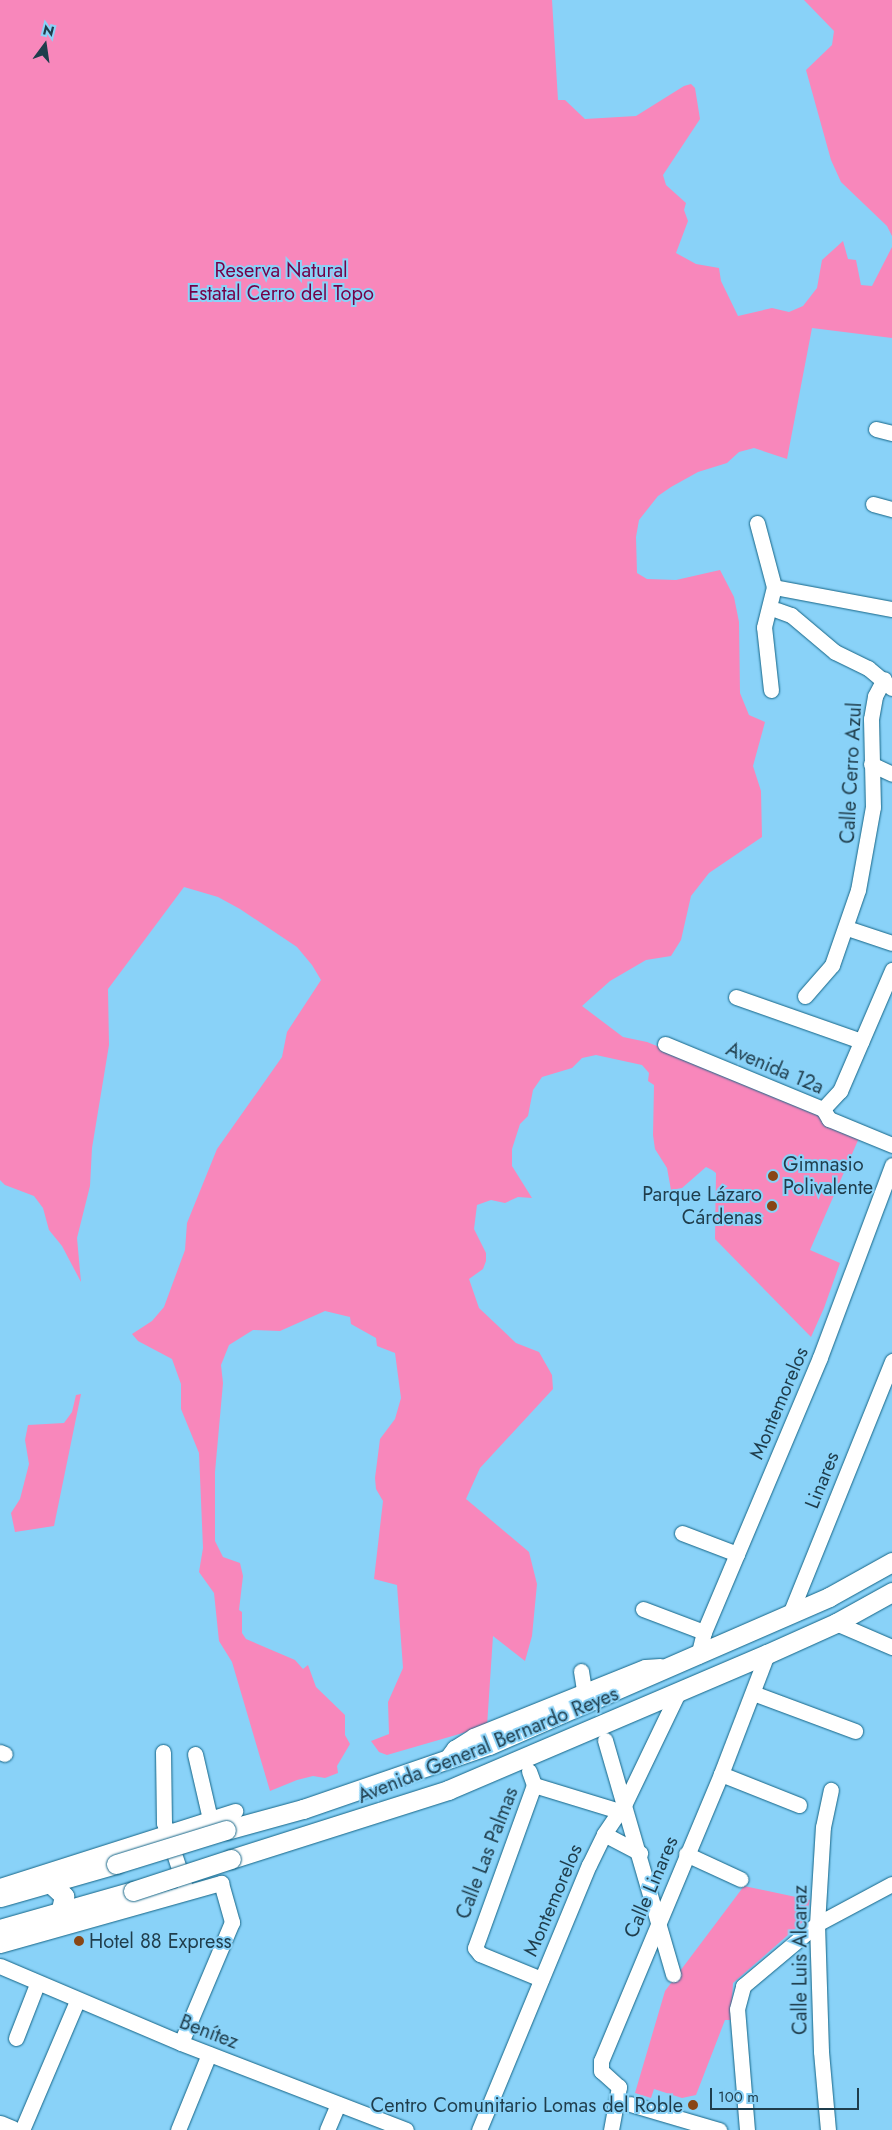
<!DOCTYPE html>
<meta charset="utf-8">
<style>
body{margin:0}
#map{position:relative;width:892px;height:2130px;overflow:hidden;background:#89d2f8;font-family:Jost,sans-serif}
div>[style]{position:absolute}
.green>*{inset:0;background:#f887bb}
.roads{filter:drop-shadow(0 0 1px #156587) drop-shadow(0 0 1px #156587)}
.minor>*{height:15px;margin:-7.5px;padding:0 7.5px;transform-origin:7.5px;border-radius:7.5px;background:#fff}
.major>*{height:19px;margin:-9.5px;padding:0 9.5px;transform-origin:9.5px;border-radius:9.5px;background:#fff}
.bridges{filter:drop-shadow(0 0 1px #156587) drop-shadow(0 0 1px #156587)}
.major-bridge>*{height:19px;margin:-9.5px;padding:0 9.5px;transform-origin:9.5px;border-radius:9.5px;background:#fff}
.dots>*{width:14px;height:14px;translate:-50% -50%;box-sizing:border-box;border:2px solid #89d2f8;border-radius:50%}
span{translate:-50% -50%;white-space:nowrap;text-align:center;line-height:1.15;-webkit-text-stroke:4px #89d2f8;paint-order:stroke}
.park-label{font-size:20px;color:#740047}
.street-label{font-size:20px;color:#1f3d4c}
.poi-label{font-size:20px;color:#1f3d4c}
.left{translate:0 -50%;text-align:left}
.right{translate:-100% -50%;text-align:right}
.north{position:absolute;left:20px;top:20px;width:50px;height:50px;-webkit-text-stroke:4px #89d2f8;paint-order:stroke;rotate:14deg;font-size:14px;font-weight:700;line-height:20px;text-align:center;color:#1f3d4c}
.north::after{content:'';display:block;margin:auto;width:18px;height:22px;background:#1f3d4c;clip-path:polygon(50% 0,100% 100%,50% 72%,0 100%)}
.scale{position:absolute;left:710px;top:2088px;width:149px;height:22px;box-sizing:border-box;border:2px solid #1f3d4c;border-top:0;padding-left:6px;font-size:15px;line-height:18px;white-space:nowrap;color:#1f3d4c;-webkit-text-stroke:4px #89d2f8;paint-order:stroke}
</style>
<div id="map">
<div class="green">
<i style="clip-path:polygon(0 0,552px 0,558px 100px,565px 100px,585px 119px,636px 116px,684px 86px,691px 84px,695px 88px,700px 119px,663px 175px,666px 185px,686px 203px,684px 210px,688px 221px,676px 253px,696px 264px,719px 268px,721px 281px,738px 316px,772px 308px,789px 312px,803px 306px,817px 288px,822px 260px,843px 241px,848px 259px,856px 260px,861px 285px,872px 286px,892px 247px,892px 338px,812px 328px,787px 459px,754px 448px,739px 452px,727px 463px,698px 472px,671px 487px,658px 496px,639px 520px,636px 537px,637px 573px,647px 579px,676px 580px,720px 570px,734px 597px,739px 622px,740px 693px,749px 715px,765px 722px,753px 766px,761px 791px,762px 837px,709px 873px,691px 896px,681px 940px,671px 956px,646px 960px,610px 981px,582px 1006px,623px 1037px,647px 1042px,813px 1109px,825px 1124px,859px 1138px,810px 1250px,840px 1263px,824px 1308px,811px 1337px,715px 1239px,716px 1173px,712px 1170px,706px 1167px,682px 1188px,671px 1190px,667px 1168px,655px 1149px,653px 1135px,654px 1085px,648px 1081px,649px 1073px,642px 1065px,596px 1055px,582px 1058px,572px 1068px,542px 1077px,533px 1090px,528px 1116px,520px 1124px,512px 1149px,512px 1166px,532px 1198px,518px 1197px,505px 1203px,491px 1200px,477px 1205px,474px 1229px,486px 1253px,486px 1261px,483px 1269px,469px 1279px,479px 1308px,516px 1343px,539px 1352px,552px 1375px,553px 1389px,480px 1468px,466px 1499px,529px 1552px,537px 1584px,532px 1636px,525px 1661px,493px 1636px,487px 1726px,387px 1755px,379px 1752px,371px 1741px,389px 1734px,388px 1702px,403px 1668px,397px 1585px,374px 1579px,383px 1501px,376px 1489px,375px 1478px,380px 1439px,395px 1419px,401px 1398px,395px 1353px,377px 1346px,376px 1338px,351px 1324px,350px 1317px,325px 1311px,280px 1331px,253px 1330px,229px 1345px,221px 1365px,223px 1383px,215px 1472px,215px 1541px,223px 1557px,240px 1563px,243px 1576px,239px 1610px,242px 1612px,242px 1633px,246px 1639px,295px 1660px,303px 1669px,308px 1665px,316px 1687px,345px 1715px,345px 1735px,350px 1744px,337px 1766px,338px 1773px,325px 1778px,313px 1776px,297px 1780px,270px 1791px,232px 1662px,219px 1641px,214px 1593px,199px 1572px,203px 1548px,199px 1453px,181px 1409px,181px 1384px,172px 1359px,138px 1341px,132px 1334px,152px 1321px,164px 1307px,185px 1250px,187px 1223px,217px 1149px,282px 1057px,287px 1032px,321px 980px,312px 965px,297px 947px,240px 909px,218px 897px,184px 887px,108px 989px,109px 1045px,92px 1148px,90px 1186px,77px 1238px,81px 1282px,62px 1246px,49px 1230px,43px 1208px,34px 1196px,5px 1185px,0 1180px)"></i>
<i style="clip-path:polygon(804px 0,892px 0,892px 236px,887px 226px,841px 182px,831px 160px,806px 70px,832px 45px,834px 31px)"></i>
<i style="clip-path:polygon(81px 1394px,54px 1526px,15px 1532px,11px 1513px,20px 1499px,29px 1464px,25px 1440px,28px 1425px,64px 1423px,72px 1412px,76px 1395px)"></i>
<i style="clip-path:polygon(744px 1886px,810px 1900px,805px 1920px,733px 1983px,731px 2020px,725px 2020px,696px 2095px,682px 2098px,654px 2089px,651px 2098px,635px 2093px,665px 1991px)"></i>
</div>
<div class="roads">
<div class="minor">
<i style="left:876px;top:429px;width:16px;rotate:14deg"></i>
<i style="left:873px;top:504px;width:20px;rotate:15deg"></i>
<i style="left:757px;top:523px;width:66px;rotate:75.1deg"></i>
<i style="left:774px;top:587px;width:120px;rotate:10.6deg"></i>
<i style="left:777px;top:610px;width:15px;rotate:20deg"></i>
<i style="left:791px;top:615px;width:57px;rotate:40.1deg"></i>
<i style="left:835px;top:652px;width:37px;rotate:26deg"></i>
<i style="left:868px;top:668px;width:31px;rotate:40deg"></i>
<i style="left:771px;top:690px;width:63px;rotate:-96.3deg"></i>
<i style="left:764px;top:627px;width:41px;rotate:-76deg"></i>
<i style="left:871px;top:764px;width:23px;rotate:25deg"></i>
<i style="left:847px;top:928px;width:47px;rotate:18.4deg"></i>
<i style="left:805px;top:996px;width:41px;rotate:-48.9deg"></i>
<i style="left:832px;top:965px;width:79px;rotate:-70.9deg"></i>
<i style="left:858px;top:890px;width:84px;rotate:-79.8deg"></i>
<i style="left:873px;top:807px;width:88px;rotate:-91.3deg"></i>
<i style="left:871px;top:719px;width:23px;rotate:-80deg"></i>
<i style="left:875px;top:696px;width:19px;rotate:-62deg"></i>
<i style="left:736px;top:997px;width:133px;rotate:19.4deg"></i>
<i style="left:665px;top:1044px;width:171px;rotate:22.4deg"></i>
<i style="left:823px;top:1109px;width:12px;rotate:59deg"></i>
<i style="left:829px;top:1119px;width:68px;rotate:22.4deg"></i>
<i style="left:823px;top:1109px;width:25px;rotate:-47deg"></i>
<i style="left:840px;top:1091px;width:132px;rotate:-66.7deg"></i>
<i style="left:682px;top:1533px;width:59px;rotate:20.9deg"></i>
<i style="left:643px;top:1609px;width:65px;rotate:20.7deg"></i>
<i style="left:790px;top:1614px;width:273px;rotate:-68deg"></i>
<i style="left:836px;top:1623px;width:61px;rotate:23.2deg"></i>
<i style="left:698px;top:1656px;width:25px;rotate:-76deg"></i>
<i style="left:704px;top:1632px;width:298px;rotate:-67.1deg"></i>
<i style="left:820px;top:1357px;width:205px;rotate:-69.4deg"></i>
<i style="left:581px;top:1671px;width:20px;rotate:81deg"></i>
<i style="left:753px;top:1693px;width:109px;rotate:20.4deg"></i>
<i style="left:605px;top:1740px;width:244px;rotate:73.8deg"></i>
<i style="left:0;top:1752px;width:5px;rotate:22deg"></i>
<i style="left:163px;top:1752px;width:71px;rotate:89.2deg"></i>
<i style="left:164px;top:1823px;width:64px;rotate:71.8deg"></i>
<i style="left:195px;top:1754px;width:67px;rotate:77deg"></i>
<i style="left:446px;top:1759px;width:14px;rotate:-54deg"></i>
<i style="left:454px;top:1748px;width:22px;rotate:-32deg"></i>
<i style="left:473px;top:1736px;width:185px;rotate:-21.9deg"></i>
<i style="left:645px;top:1667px;width:15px;rotate:-4deg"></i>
<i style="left:529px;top:1771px;width:15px;rotate:70deg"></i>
<i style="left:534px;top:1785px;width:173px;rotate:109.9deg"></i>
<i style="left:475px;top:1948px;width:8px;rotate:50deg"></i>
<i style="left:480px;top:1954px;width:66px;rotate:22.3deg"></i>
<i style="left:721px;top:1774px;width:84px;rotate:21.7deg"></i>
<i style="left:534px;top:1785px;width:89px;rotate:17deg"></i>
<i style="left:604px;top:1834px;width:41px;rotate:27.8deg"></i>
<i style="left:686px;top:1854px;width:60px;rotate:24.8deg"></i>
<i style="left:0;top:1886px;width:247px;rotate:-17.7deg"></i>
<i style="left:0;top:1945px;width:230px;rotate:-15.7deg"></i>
<i style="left:221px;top:1883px;width:41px;rotate:74.2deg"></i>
<i style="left:232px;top:1922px;width:131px;rotate:112.9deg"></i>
<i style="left:0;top:1966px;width:197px;rotate:23deg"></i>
<i style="left:181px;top:2043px;width:241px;rotate:21.1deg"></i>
<i style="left:16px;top:2038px;width:58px;rotate:-68.7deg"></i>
<i style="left:630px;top:2104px;width:93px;rotate:16.3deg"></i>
<i style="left:22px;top:2130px;width:140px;rotate:-66.9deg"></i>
<i style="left:178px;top:2130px;width:82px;rotate:-67.8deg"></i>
<i style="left:327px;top:2130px;width:28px;rotate:-67deg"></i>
<i style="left:479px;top:2130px;width:287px;rotate:-67.5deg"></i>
<i style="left:589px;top:1865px;width:34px;rotate:-64deg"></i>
<i style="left:604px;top:1834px;width:37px;rotate:-56deg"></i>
<i style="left:625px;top:1803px;width:122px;rotate:-64.3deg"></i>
<i style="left:611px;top:2130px;width:44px;rotate:-79.5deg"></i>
<i style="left:619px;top:2087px;width:24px;rotate:-138deg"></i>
<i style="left:601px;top:2071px;width:10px;rotate:-90deg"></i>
<i style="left:601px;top:2061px;width:311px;rotate:-67.3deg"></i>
<i style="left:721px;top:1774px;width:129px;rotate:-69deg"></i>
<i style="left:747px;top:2130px;width:121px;rotate:-94.7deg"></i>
<i style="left:737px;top:2009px;width:24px;rotate:-75deg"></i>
<i style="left:743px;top:1986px;width:97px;rotate:-40deg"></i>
<i style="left:817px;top:1924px;width:85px;rotate:-28.1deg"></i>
<i style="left:828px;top:2130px;width:79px;rotate:-95.1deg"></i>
<i style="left:821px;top:2051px;width:127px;rotate:-91.8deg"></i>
<i style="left:817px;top:1924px;width:97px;rotate:-86.5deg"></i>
<i style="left:823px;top:1827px;width:38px;rotate:-78deg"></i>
</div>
<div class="major">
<i style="left:226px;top:1830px;width:80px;rotate:-15.3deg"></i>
<i style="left:303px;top:1809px;width:197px;rotate:-19deg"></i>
<i style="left:489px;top:1745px;width:371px;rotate:-23.5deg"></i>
<i style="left:829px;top:1597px;width:72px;rotate:-29.1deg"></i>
<i style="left:231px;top:1859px;width:228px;rotate:-17.6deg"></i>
<i style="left:448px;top:1790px;width:347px;rotate:-23.1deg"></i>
<i style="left:767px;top:1654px;width:76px;rotate:-24.2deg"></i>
<i style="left:836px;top:1623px;width:64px;rotate:-29deg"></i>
<i style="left:49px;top:1882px;width:21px;rotate:43deg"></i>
<i style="left:64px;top:1896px;width:17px;rotate:103deg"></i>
<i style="left:0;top:1897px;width:121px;rotate:-15.9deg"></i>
<i style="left:0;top:1929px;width:138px;rotate:-15.9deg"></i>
<i style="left:0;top:2125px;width:13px;rotate:23deg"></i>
</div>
</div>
<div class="bridges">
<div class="major-bridge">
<i style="left:116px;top:1864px;width:115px;rotate:-17.2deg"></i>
<i style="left:133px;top:1891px;width:103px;rotate:-18.1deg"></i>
</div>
</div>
<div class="dots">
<i style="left:773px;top:1176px;background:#894615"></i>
<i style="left:772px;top:1206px;background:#894615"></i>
<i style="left:79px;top:1941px;background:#894615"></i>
<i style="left:693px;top:2105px;background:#894615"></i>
</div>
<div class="park-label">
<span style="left:281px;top:282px">Reserva Natural<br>Estatal Cerro del Topo</span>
</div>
<div class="street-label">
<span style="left:851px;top:773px;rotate:-87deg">Calle Cerro Azul</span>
<span style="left:775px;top:1068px;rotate:23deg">Avenida 12a</span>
<span style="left:779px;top:1403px;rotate:-67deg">Montemorelos</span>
<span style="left:822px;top:1480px;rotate:-68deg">Linares</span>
<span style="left:488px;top:1745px;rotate:-22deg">Avenida General Bernardo Reyes</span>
<span style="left:487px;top:1853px;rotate:-69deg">Calle Las Palmas</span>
<span style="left:651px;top:1887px;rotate:-67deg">Calle Linares</span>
<span style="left:553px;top:1900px;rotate:-67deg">Montemorelos</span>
<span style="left:800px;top:1960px;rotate:-90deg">Calle Luis Alcaraz</span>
<span style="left:209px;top:2032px;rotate:21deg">Benítez</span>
</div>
<div class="poi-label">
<span class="left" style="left:783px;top:1176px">Gimnasio<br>Polivalente</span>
<span class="right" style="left:762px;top:1206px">Parque Lázaro<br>Cárdenas</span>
<span class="left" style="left:89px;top:1941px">Hotel 88 Express</span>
<span class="right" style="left:683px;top:2105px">Centro Comunitario Lomas del Roble</span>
</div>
<div class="north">N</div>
<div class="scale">100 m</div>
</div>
